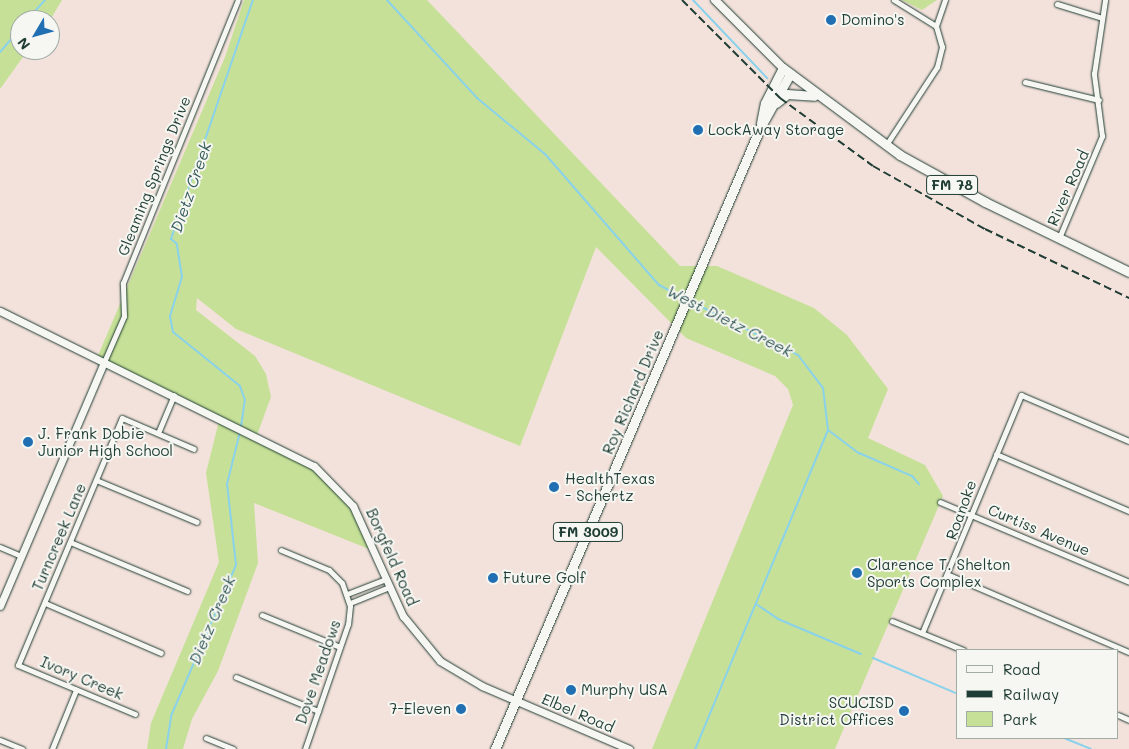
<!DOCTYPE html>
<style>
body{margin:0}
#map{position:relative;width:1129px;height:749px;overflow:hidden;background:#f3e2db;font-family:Mali,sans-serif}
div>[style]{position:absolute}
.green>*{inset:0;background:#c6e097}
.stream>*{height:2px;margin:-1px;padding:0 1px;transform-origin:1px;border-radius:1px;background:#8ad2eb}
.roads{filter:drop-shadow(0 0 1px #1f3d34) drop-shadow(0 0 1px #1f3d34)}
.minor>*{height:5px;margin:-2.5px;padding:0 2.5px;transform-origin:2.5px;border-radius:2.5px;background:#f6f6f2}
.tertiary>*{height:7px;margin:-3.5px;padding:0 3.5px;transform-origin:3.5px;border-radius:3.5px;background:#f6f6f2}
.secondary>*{height:8px;margin:-4px;padding:0 4px;transform-origin:4px;border-radius:4px;background:#f6f6f2}
.primary>*{height:9px;margin:-4.5px;padding:0 4.5px;transform-origin:4.5px;border-radius:4.5px;background:#f6f6f2}
.rail>*{height:2px;margin-top:-1px;transform-origin:0;background:repeating-linear-gradient(90deg,#1f3d34 0 8px,transparent 0 12px)}
.dots>*{width:14px;height:14px;translate:-50% -50%;box-sizing:border-box;border:2px solid #f6f6f2;border-radius:50%}
span{translate:-50% -50%;white-space:nowrap;text-align:center;line-height:1.15;-webkit-text-stroke:4px #f6f6f2;paint-order:stroke}
.shield-label span{padding:1px 4px;background:#f6f6f2;border:1px solid;border-radius:4px;-webkit-text-stroke-width:0}
.shield-label{font-size:14px;color:#1f3d34;font-weight:700}
.poi-label{font-size:15px;color:#1f3d34}
.left{translate:0 -50%;text-align:left}
.right{translate:-100% -50%;text-align:right}
.street-label{font-size:15px;color:#1f3d34}
.water-label{font-size:16px;color:#345b59;font-style:italic}
.legend{position:absolute;left:956px;top:649px;width:162px;height:90px;box-sizing:border-box;background:#f6f6f2;border:1px solid #a0aca6;margin:0;padding:6px 9px;list-style:none;font-size:15px;color:#1f3d34}
.legend li{display:flex;align-items:center;gap:10px;height:25px}
.legend b{width:25px;border:1px solid #a0aca6}
.north{position:absolute;left:10px;top:10px;width:50px;height:50px;box-sizing:border-box;background:#f6f6f2;border:1px solid #a0aca6;border-radius:50%;rotate:233deg;font-size:14px;font-weight:700;line-height:20px;text-align:center;color:#1f3d34}
.north::after{content:'';display:block;margin:auto;width:18px;height:22px;background:#1f6fb2;clip-path:polygon(50% 0,100% 100%,50% 72%,0 100%)}
</style>
<div id="map">
<div class="green">
<i style="clip-path:polygon(0 0,62px 0,50px 20px,20px 20px,20px 50px,28px 50px,0 89px)"></i>
<i style="clip-path:polygon(244px 0,427px 0,680px 266px,717px 266px,814px 308px,847px 335px,888px 389px,868px 438px,925px 465px,943px 496px,835px 749px,652px 749px,793px 405px,788px 389px,775px 376px,686px 338px,596px 247px,520px 446px,236px 329px,197px 298px,196px 310px,255px 356px,266px 374px,271px 397px,257px 435px,302px 458px,342px 490px,374px 551px,254px 503px,258px 563px,218px 671px,192px 719px,183px 749px,147px 749px,151px 723px,219px 562px,206px 473px,220px 417px,97px 358px,225px 57px)"></i>
<i style="clip-path:polygon(902px 0,937px 0,922px 10px)"></i>
</div>
<div class="stream">
<i style="left:387px;top:0;width:133px;rotate:47.4deg"></i>
<i style="left:477px;top:98px;width:88px;rotate:39.5deg"></i>
<i style="left:545px;top:154px;width:174px;rotate:49deg"></i>
<i style="left:659px;top:285px;width:27px;rotate:28deg"></i>
<i style="left:693px;top:0;width:108px;rotate:46.5deg"></i>
<i style="left:27px;top:20px;width:27px;rotate:-48deg"></i>
<i style="left:0;top:52px;width:30px;rotate:-49deg"></i>
<i style="left:690px;top:301px;width:121px;rotate:26.6deg"></i>
<i style="left:798px;top:355px;width:41px;rotate:52.9deg"></i>
<i style="left:823px;top:388px;width:42px;rotate:83.2deg"></i>
<i style="left:828px;top:430px;width:346px;rotate:112.6deg"></i>
<i style="left:241px;top:427px;width:27px;rotate:-82deg"></i>
<i style="left:245px;top:400px;width:15px;rotate:-110deg"></i>
<i style="left:240px;top:386px;width:86px;rotate:-141.1deg"></i>
<i style="left:173px;top:332px;width:16px;rotate:-101deg"></i>
<i style="left:170px;top:316px;width:41px;rotate:-72.9deg"></i>
<i style="left:182px;top:277px;width:33px;rotate:-99deg"></i>
<i style="left:177px;top:244px;width:8px;rotate:-140deg"></i>
<i style="left:171px;top:239px;width:253px;rotate:-71.1deg"></i>
<i style="left:828px;top:430px;width:39px;rotate:37deg"></i>
<i style="left:859px;top:453px;width:58px;rotate:23.5deg"></i>
<i style="left:912px;top:476px;width:11px;rotate:49deg"></i>
<i style="left:756px;top:604px;width:27px;rotate:34deg"></i>
<i style="left:778px;top:619px;width:90px;rotate:22.9deg"></i>
<i style="left:873px;top:658px;width:92px;rotate:23deg"></i>
<i style="left:1064px;top:738px;width:29px;rotate:22deg"></i>
<i style="left:166px;top:749px;width:33px;rotate:-81deg"></i>
<i style="left:171px;top:716px;width:164px;rotate:-66.7deg"></i>
<i style="left:236px;top:565px;width:81px;rotate:-96.3deg"></i>
<i style="left:227px;top:484px;width:54px;rotate:-76deg"></i>
</div>
<div class="roads">
<div class="minor">
<i style="left:894px;top:0;width:49px;rotate:31.8deg"></i>
<i style="left:1057px;top:4px;width:47px;rotate:17.3deg"></i>
<i style="left:1025px;top:82px;width:76px;rotate:13.7deg"></i>
<i style="left:886px;top:145px;width:93px;rotate:-56.8deg"></i>
<i style="left:937px;top:67px;width:21px;rotate:-76deg"></i>
<i style="left:942px;top:47px;width:22px;rotate:-106deg"></i>
<i style="left:936px;top:26px;width:28px;rotate:-71deg"></i>
<i style="left:1059px;top:238px;width:111px;rotate:-67.1deg"></i>
<i style="left:1102px;top:136px;width:63px;rotate:-97.4deg"></i>
<i style="left:1094px;top:74px;width:75px;rotate:-81.5deg"></i>
<i style="left:104px;top:362px;width:50px;rotate:-66.5deg"></i>
<i style="left:124px;top:316px;width:33px;rotate:-92deg"></i>
<i style="left:123px;top:283px;width:305px;rotate:-67.9deg"></i>
<i style="left:158px;top:433px;width:41px;rotate:-67.2deg"></i>
<i style="left:996px;top:454px;width:145px;rotate:23.2deg"></i>
<i style="left:96px;top:480px;width:109px;rotate:22.6deg"></i>
<i style="left:940px;top:502px;width:205px;rotate:22.9deg"></i>
<i style="left:70px;top:542px;width:127px;rotate:22.7deg"></i>
<i style="left:0;top:547px;width:23px;rotate:23deg"></i>
<i style="left:281px;top:550px;width:52px;rotate:22.6deg"></i>
<i style="left:329px;top:570px;width:18px;rotate:45deg"></i>
<i style="left:342px;top:583px;width:24px;rotate:71deg"></i>
<i style="left:350px;top:606px;width:18px;rotate:96deg"></i>
<i style="left:348px;top:624px;width:132px;rotate:109deg"></i>
<i style="left:949px;top:575px;width:196px;rotate:23.2deg"></i>
<i style="left:347px;top:594px;width:42px;rotate:-21deg"></i>
<i style="left:45px;top:603px;width:126px;rotate:23.3deg"></i>
<i style="left:350px;top:603px;width:42px;rotate:-22.3deg"></i>
<i style="left:262px;top:615px;width:84px;rotate:22.3deg"></i>
<i style="left:892px;top:621px;width:77px;rotate:22.2deg"></i>
<i style="left:922px;top:633px;width:258px;rotate:-67.4deg"></i>
<i style="left:1021px;top:395px;width:117px;rotate:23.1deg"></i>
<i style="left:236px;top:677px;width:89px;rotate:22.5deg"></i>
<i style="left:135px;top:714px;width:127px;rotate:-157.3deg"></i>
<i style="left:18px;top:665px;width:268px;rotate:-67.2deg"></i>
<i style="left:122px;top:418px;width:78px;rotate:23.3deg"></i>
<i style="left:1118px;top:715px;width:12px;rotate:24deg"></i>
<i style="left:206px;top:738px;width:29px;rotate:22deg"></i>
<i style="left:0;top:740px;width:24px;rotate:22deg"></i>
<i style="left:52px;top:749px;width:64px;rotate:-67.9deg"></i>
</div>
<div class="tertiary">
<i style="left:0;top:311px;width:350px;rotate:26.3deg"></i>
<i style="left:314px;top:466px;width:56px;rotate:45.7deg"></i>
<i style="left:353px;top:506px;width:121px;rotate:65.6deg"></i>
<i style="left:403px;top:616px;width:58px;rotate:50.6deg"></i>
<i style="left:440px;top:661px;width:49px;rotate:30.8deg"></i>
<i style="left:482px;top:686px;width:160px;rotate:23.2deg"></i>
<i style="left:0;top:606px;width:265px;rotate:-66.9deg"></i>
</div>
<div class="secondary">
<i style="left:715px;top:0;width:96px;rotate:45deg"></i>
</div>
<div class="primary">
<i style="left:776px;top:103px;width:14px;rotate:-39deg"></i>
<i style="left:787px;top:94px;width:27px;rotate:4deg"></i>
<i style="left:761px;top:123px;width:20px;rotate:-79deg"></i>
<i style="left:765px;top:103px;width:39px;rotate:-63deg"></i>
<i style="left:783px;top:68px;width:146px;rotate:36.6deg"></i>
<i style="left:900px;top:155px;width:97px;rotate:28.9deg"></i>
<i style="left:985px;top:202px;width:160px;rotate:25.9deg"></i>
<i style="left:495px;top:749px;width:675px;rotate:-66.89deg"></i>
<i style="left:760px;top:128px;width:62px;rotate:-60.9deg"></i>
</div>
</div>
<div class="rail">
<i style="left:682px;top:0;width:139px;rotate:45deg"></i>
<i style="left:780px;top:98px;width:115px;rotate:36.2deg"></i>
<i style="left:873px;top:166px;width:129px;rotate:29.4deg"></i>
<i style="left:985px;top:229px;width:160px;rotate:25.6deg"></i>
</div>
<div class="dots">
<i style="left:831px;top:20px;background:#1f6fb2"></i>
<i style="left:698px;top:130px;background:#1f6fb2"></i>
<i style="left:28px;top:442px;background:#1f6fb2"></i>
<i style="left:554px;top:487px;background:#1f6fb2"></i>
<i style="left:857px;top:573px;background:#1f6fb2"></i>
<i style="left:493px;top:578px;background:#1f6fb2"></i>
<i style="left:571px;top:690px;background:#1f6fb2"></i>
<i style="left:461px;top:709px;background:#1f6fb2"></i>
<i style="left:904px;top:711px;background:#1f6fb2"></i>
</div>
<div class="shield-label">
<span style="left:952px;top:185px">FM 78</span>
<span style="left:588px;top:532px">FM 3009</span>
</div>
<div class="poi-label">
<span class="left" style="left:841px;top:20px">Domino's</span>
<span class="left" style="left:708px;top:130px">LockAway Storage</span>
<span class="left" style="left:38px;top:442px">J. Frank Dobie<br>Junior High School</span>
<span class="left" style="left:565px;top:487px">HealthTexas<br>- Schertz</span>
<span class="left" style="left:867px;top:573px">Clarence T. Shelton<br>Sports Complex</span>
<span class="left" style="left:503px;top:578px">Future Golf</span>
<span class="left" style="left:581px;top:690px">Murphy USA</span>
<span class="right" style="left:894px;top:711px">SCUCISD<br>District Offices</span>
<span class="right" style="left:451px;top:709px">7-Eleven</span>
</div>
<div class="street-label">
<span style="left:154px;top:176px;rotate:-68deg">Gleaming Springs Drive</span>
<span style="left:1068px;top:188px;rotate:-66deg">River Road</span>
<span style="left:633px;top:392px;rotate:-67deg">Roy Richard Drive</span>
<span style="left:961px;top:510px;rotate:-70deg">Roanoke</span>
<span style="left:1039px;top:530px;rotate:23deg">Curtiss Avenue</span>
<span style="left:59px;top:537px;rotate:-67deg">Turncreek Lane</span>
<span style="left:392px;top:557px;rotate:66deg">Borgfeld Road</span>
<span style="left:318px;top:672px;rotate:-71deg">Dove Meadows</span>
<span style="left:82px;top:678px;rotate:23deg">Ivory Creek</span>
<span style="left:578px;top:713px;rotate:23deg">Elbel Road</span>
</div>
<div class="water-label">
<span style="left:191px;top:187px;rotate:-71deg">Dietz Creek</span>
<span style="left:730px;top:321px;rotate:27deg">West Dietz Creek</span>
<span style="left:212px;top:620px;rotate:-67deg">Dietz Creek</span>
</div>
<ul class="legend">
<li><b style="height:6px;background:#f6f6f2"></b>Road</li>
<li><b style="height:6px;background:#1f3d34"></b>Railway</li>
<li><b style="height:14px;background:#c6e097"></b>Park</li>
</ul>
<div class="north">N</div>
</div>
